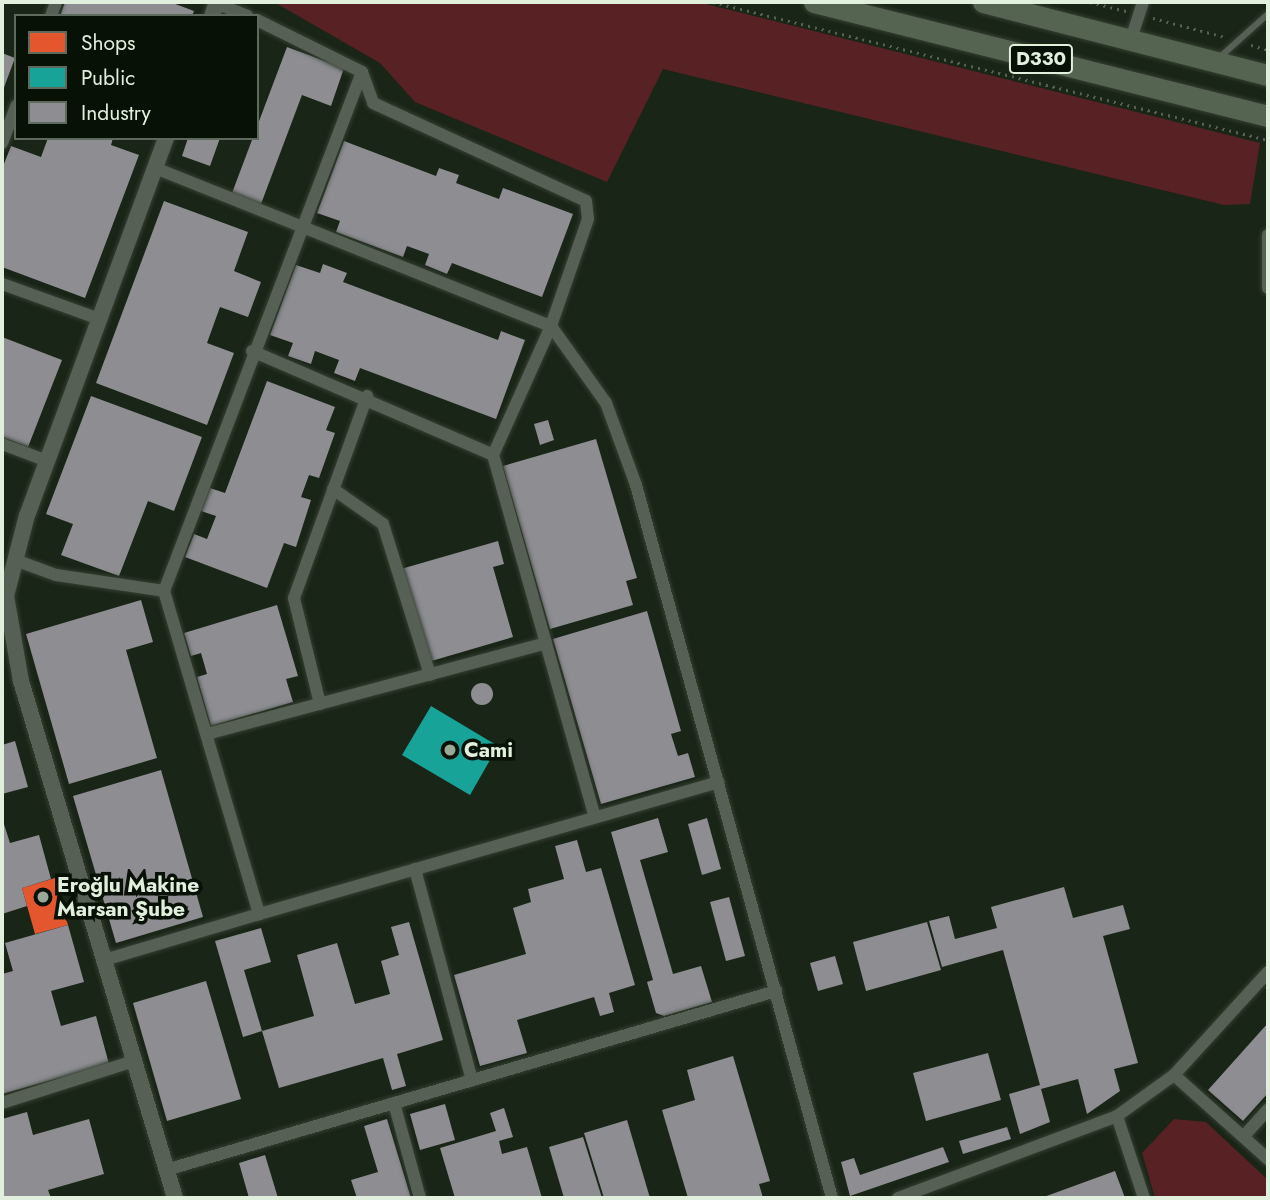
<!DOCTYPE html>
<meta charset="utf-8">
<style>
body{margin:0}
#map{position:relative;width:1270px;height:1200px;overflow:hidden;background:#192516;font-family:Jost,sans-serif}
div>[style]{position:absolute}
.green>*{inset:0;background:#582123}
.shops>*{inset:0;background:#e4572e}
.public>*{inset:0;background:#17a398}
.industry>*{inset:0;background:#8d8d92}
.round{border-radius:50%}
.path>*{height:2.5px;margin-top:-1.25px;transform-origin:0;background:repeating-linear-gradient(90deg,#576055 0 2px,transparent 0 7px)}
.roads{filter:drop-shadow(0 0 2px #353f32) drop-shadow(0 0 2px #353f32)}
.service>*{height:6px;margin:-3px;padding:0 3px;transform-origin:3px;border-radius:3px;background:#566054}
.minor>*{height:12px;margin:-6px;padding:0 6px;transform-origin:6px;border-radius:6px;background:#566054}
.tertiary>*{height:16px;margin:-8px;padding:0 8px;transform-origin:8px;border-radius:8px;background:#566054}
.trunk>*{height:21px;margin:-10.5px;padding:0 10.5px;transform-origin:10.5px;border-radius:10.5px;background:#546451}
.dots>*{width:19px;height:19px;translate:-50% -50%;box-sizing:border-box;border:4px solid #071106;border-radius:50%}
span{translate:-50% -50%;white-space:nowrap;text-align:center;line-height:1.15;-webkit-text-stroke:7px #071106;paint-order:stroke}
.shield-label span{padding:2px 5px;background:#071106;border:2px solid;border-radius:5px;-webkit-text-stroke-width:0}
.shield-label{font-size:19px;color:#e1efdd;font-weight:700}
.poi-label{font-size:21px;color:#e1efdd;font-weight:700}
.left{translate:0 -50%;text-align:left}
.frame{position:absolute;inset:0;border:4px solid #e1efdd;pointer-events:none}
.legend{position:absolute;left:14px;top:14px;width:245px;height:126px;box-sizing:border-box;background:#071106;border:2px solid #5e6a5c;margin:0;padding:9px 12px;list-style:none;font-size:21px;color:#e1efdd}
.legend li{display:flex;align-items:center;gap:14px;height:35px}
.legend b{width:35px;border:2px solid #5e6a5c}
</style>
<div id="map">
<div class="green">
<i style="clip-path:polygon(274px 2px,698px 2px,1260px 143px,1250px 204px,1224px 205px,663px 69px,607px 182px,415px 102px,380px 63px)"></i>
<i style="clip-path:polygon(1174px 1119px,1206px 1122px,1268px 1180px,1268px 1198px,1155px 1198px,1142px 1153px)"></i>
</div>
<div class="shops">
<i style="clip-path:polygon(55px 878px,68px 925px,35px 934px,22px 888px)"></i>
</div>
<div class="public">
<i style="clip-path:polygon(431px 706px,498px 746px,470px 795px,402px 755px)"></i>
</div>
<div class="industry">
<i style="clip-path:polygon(65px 2px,170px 2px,194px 11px,192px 16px,60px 16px)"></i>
<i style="clip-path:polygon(287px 47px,344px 68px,331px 106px,302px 95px,261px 204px,232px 193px)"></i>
<i style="clip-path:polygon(2px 53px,15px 58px,2px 93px)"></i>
<i style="clip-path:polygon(48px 138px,113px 138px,111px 145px,139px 155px,85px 298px,2px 267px,2px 169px,11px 146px,41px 157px)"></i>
<i style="clip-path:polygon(188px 138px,220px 138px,210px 166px,182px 156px)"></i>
<i style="clip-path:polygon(344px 141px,436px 176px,439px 168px,459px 175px,456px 183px,499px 199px,503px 188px,573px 214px,542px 297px,452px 263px,447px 274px,425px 265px,429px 254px,407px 246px,403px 257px,336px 232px,340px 221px,317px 213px)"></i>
<i style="clip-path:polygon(164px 201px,248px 232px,234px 271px,261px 282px,248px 317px,220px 307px,207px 343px,234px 353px,207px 425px,96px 383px)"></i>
<i style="clip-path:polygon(323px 264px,347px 273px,343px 282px,498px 340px,501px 331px,525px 340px,496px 419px,360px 368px,355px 381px,334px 373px,339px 360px,315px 351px,311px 364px,288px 356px,293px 343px,270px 335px,296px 265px,320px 273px)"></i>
<i style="clip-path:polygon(2px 337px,62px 360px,28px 447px,2px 437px)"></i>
<i style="clip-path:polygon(267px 381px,335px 407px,326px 430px,335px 433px,319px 478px,309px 475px,301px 497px,311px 500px,296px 547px,284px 543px,267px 588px,185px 557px,194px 534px,207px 539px,216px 516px,201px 511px,210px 488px,225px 493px)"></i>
<i style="clip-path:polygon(91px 396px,202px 437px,174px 511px,148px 501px,119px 576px,61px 555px,73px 524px,46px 514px)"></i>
<i style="clip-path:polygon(548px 420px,554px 440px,540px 445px,534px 424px)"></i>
<i style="clip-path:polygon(596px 439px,637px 578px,626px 581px,633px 605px,550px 629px,503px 466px)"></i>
<i style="clip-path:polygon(498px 541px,504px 564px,493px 567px,513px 637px,428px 662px,401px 569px)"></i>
<i style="clip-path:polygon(141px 600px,153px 642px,126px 650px,157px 758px,69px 784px,26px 634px)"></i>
<i style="clip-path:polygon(277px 605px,298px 676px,286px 679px,293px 702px,211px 726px,197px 677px,207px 674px,201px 653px,191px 656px,184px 633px)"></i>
<i style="clip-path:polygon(647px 611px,681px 731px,671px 734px,678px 756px,688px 753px,695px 777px,601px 804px,553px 639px)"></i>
<i class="round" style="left:471px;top:683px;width:22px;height:22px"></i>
<i style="clip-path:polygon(15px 741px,28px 787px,2px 794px,2px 745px)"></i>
<i style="clip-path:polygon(161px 770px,203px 917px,116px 943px,73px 796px)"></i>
<i style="clip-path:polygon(2px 818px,10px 843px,39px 835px,51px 879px,22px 888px,27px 906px,2px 914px)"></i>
<i style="clip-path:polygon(658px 818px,668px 852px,640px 860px,673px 974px,701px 966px,712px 1002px,664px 1016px,656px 1013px,647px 982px,653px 980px,611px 832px)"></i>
<i style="clip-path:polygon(707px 818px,721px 869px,702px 875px,688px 824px)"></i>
<i style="clip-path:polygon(577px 840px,586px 872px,601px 868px,635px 985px,609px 993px,614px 1012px,600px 1016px,594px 997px,517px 1020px,527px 1053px,480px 1066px,454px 975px,526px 954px,513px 908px,531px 902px,528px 889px,564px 879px,555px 846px)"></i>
<i style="clip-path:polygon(1064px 887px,1073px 918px,1123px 905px,1130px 929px,1103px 936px,1138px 1063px,1114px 1069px,1120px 1091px,1087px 1114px,1078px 1079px,1041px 1089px,1050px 1122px,1020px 1134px,1009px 1094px,1040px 1085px,1003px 950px,942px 967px,929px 921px,949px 916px,955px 939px,997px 928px,991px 907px)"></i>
<i style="clip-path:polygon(729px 897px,745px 956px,726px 961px,710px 902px)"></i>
<i style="clip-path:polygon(409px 922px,443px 1040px,397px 1054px,406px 1086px,392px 1090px,383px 1058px,279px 1088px,262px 1031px,314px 1016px,297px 955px,337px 943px,355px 1004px,390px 994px,381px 961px,399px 955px,391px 927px)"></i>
<i style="clip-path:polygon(927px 922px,941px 970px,866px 991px,853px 942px)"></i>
<i style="clip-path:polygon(68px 925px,84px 982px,51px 991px,61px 1026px,96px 1016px,109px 1064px,2px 1094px,2px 974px,13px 971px,5px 943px)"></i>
<i style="clip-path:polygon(261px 928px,271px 962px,244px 970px,262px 1031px,243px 1037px,215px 941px)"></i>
<i style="clip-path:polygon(835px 956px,843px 984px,818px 991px,810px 963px)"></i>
<i style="clip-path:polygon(206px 981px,241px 1099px,167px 1121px,133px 1003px)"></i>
<i style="clip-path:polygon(1268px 1023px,1268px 1093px,1243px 1121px,1208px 1090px)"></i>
<i style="clip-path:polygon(988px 1053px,1001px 1100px,926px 1121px,913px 1073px)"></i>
<i style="clip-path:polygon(733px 1056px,770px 1181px,759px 1184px,763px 1198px,688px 1198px,662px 1110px,695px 1100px,687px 1070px)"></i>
<i style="clip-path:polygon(445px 1104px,455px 1140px,420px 1150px,410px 1114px)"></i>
<i style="clip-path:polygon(504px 1108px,513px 1137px,499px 1141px,502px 1154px,527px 1147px,542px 1198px,455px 1198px,440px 1148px,496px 1131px,490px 1113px)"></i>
<i style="clip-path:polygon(27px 1112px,33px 1135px,89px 1119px,104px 1174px,48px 1190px,51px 1198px,2px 1198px,2px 1119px)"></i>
<i style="clip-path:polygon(387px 1119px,411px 1198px,357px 1198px,351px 1180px,378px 1172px,364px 1126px)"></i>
<i style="clip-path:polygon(627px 1120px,650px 1198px,604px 1198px,584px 1133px)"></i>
<i style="clip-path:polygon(1007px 1127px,1011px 1139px,963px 1154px,959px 1141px)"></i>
<i style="clip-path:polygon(583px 1137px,602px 1198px,564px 1198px,549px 1147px)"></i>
<i style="clip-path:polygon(943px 1147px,949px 1162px,850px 1196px,841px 1162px,854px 1158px,860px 1175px)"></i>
<i style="clip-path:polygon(265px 1155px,278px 1198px,249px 1198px,239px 1163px)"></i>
<i style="clip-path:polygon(1115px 1171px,1125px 1198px,1041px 1198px)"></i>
</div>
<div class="path">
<i style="left:713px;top:2px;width:572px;rotate:13.96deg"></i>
<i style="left:1090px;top:2px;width:38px;rotate:14deg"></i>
<i style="left:1153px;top:18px;width:74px;rotate:14.8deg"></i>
<i style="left:1251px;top:45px;width:18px;rotate:16deg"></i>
</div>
<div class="roads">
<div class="service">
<i style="left:1220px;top:57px;width:64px;rotate:-41.9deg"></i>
</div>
<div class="minor">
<i style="left:213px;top:2px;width:37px;rotate:22deg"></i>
<i style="left:51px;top:16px;width:15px;rotate:-70deg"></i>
<i style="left:257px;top:20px;width:117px;rotate:26.3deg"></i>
<i style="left:362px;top:72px;width:33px;rotate:70deg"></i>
<i style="left:373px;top:103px;width:234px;rotate:24.7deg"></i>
<i style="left:586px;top:201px;width:18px;rotate:84deg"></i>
<i style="left:588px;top:219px;width:113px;rotate:109.1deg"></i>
<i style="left:551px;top:326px;width:95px;rotate:54.5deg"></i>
<i style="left:606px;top:403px;width:87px;rotate:69.9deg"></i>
<i style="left:636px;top:485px;width:739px;rotate:74.63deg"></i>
<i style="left:1132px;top:36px;width:36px;rotate:-72deg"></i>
<i style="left:362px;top:72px;width:555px;rotate:110.88deg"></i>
<i style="left:164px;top:591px;width:337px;rotate:73.6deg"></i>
<i style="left:259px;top:914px;width:478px;rotate:-16deg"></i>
<i style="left:2px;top:143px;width:40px;rotate:-69deg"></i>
<i style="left:155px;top:168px;width:426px;rotate:21.8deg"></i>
<i style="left:551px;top:326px;width:141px;rotate:114.2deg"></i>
<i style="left:1268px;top:235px;width:53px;rotate:90deg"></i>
<i style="left:2px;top:284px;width:103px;rotate:19.8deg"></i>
<i style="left:252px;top:351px;width:262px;rotate:23.3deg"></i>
<i style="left:493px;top:455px;width:376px;rotate:74.3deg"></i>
<i style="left:2px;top:444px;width:48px;rotate:20.7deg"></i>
<i style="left:333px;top:489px;width:61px;rotate:35deg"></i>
<i style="left:383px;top:524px;width:158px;rotate:72.7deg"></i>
<i style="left:15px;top:560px;width:44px;rotate:20.1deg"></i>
<i style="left:56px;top:575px;width:109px;rotate:8.4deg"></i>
<i style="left:320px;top:704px;width:109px;rotate:-103.8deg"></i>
<i style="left:294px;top:598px;width:215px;rotate:-70.1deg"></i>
<i style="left:207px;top:734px;width:351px;rotate:-15deg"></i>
<i style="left:415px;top:869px;width:219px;rotate:74.9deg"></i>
<i style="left:104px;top:960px;width:162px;rotate:-16.5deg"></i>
<i style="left:1174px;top:1075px;width:139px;rotate:-47.6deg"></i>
<i style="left:2px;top:1103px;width:139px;rotate:-17.7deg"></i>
<i style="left:394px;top:1103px;width:98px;rotate:74.7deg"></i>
<i style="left:1117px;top:1116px;width:86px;rotate:71.8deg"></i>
<i style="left:1244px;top:1136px;width:36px;rotate:-48deg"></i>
<i style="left:166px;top:1170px;width:636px;rotate:-16.35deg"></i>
<i style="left:898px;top:1198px;width:234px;rotate:-20.5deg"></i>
<i style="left:1117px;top:1116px;width:70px;rotate:-35.7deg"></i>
<i style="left:1174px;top:1075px;width:126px;rotate:41.8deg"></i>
</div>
<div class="tertiary">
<i style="left:212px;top:16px;width:15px;rotate:-70deg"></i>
<i style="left:166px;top:138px;width:402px;rotate:110.2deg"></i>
<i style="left:27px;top:515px;width:84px;rotate:104.5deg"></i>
<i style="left:6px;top:596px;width:86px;rotate:80deg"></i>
<i style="left:21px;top:681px;width:539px;rotate:73.41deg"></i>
</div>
<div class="trunk">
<i style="left:814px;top:2px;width:468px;rotate:14.1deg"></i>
<i style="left:983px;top:2px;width:294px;rotate:14.4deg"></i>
</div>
</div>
<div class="dots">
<i style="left:450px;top:750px;background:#9ba897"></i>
<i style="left:43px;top:897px;background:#9ba897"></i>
</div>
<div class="shield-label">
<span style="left:1041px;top:59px">D330</span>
</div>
<div class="poi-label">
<span class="left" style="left:464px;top:750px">Cami</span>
<span class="left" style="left:57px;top:897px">Eroğlu Makine<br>Marsan Şube</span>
</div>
<div class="frame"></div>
<ul class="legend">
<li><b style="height:19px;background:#e4572e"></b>Shops</li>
<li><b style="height:19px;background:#17a398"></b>Public</li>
<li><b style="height:19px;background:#8d8d92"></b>Industry</li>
</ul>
</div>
